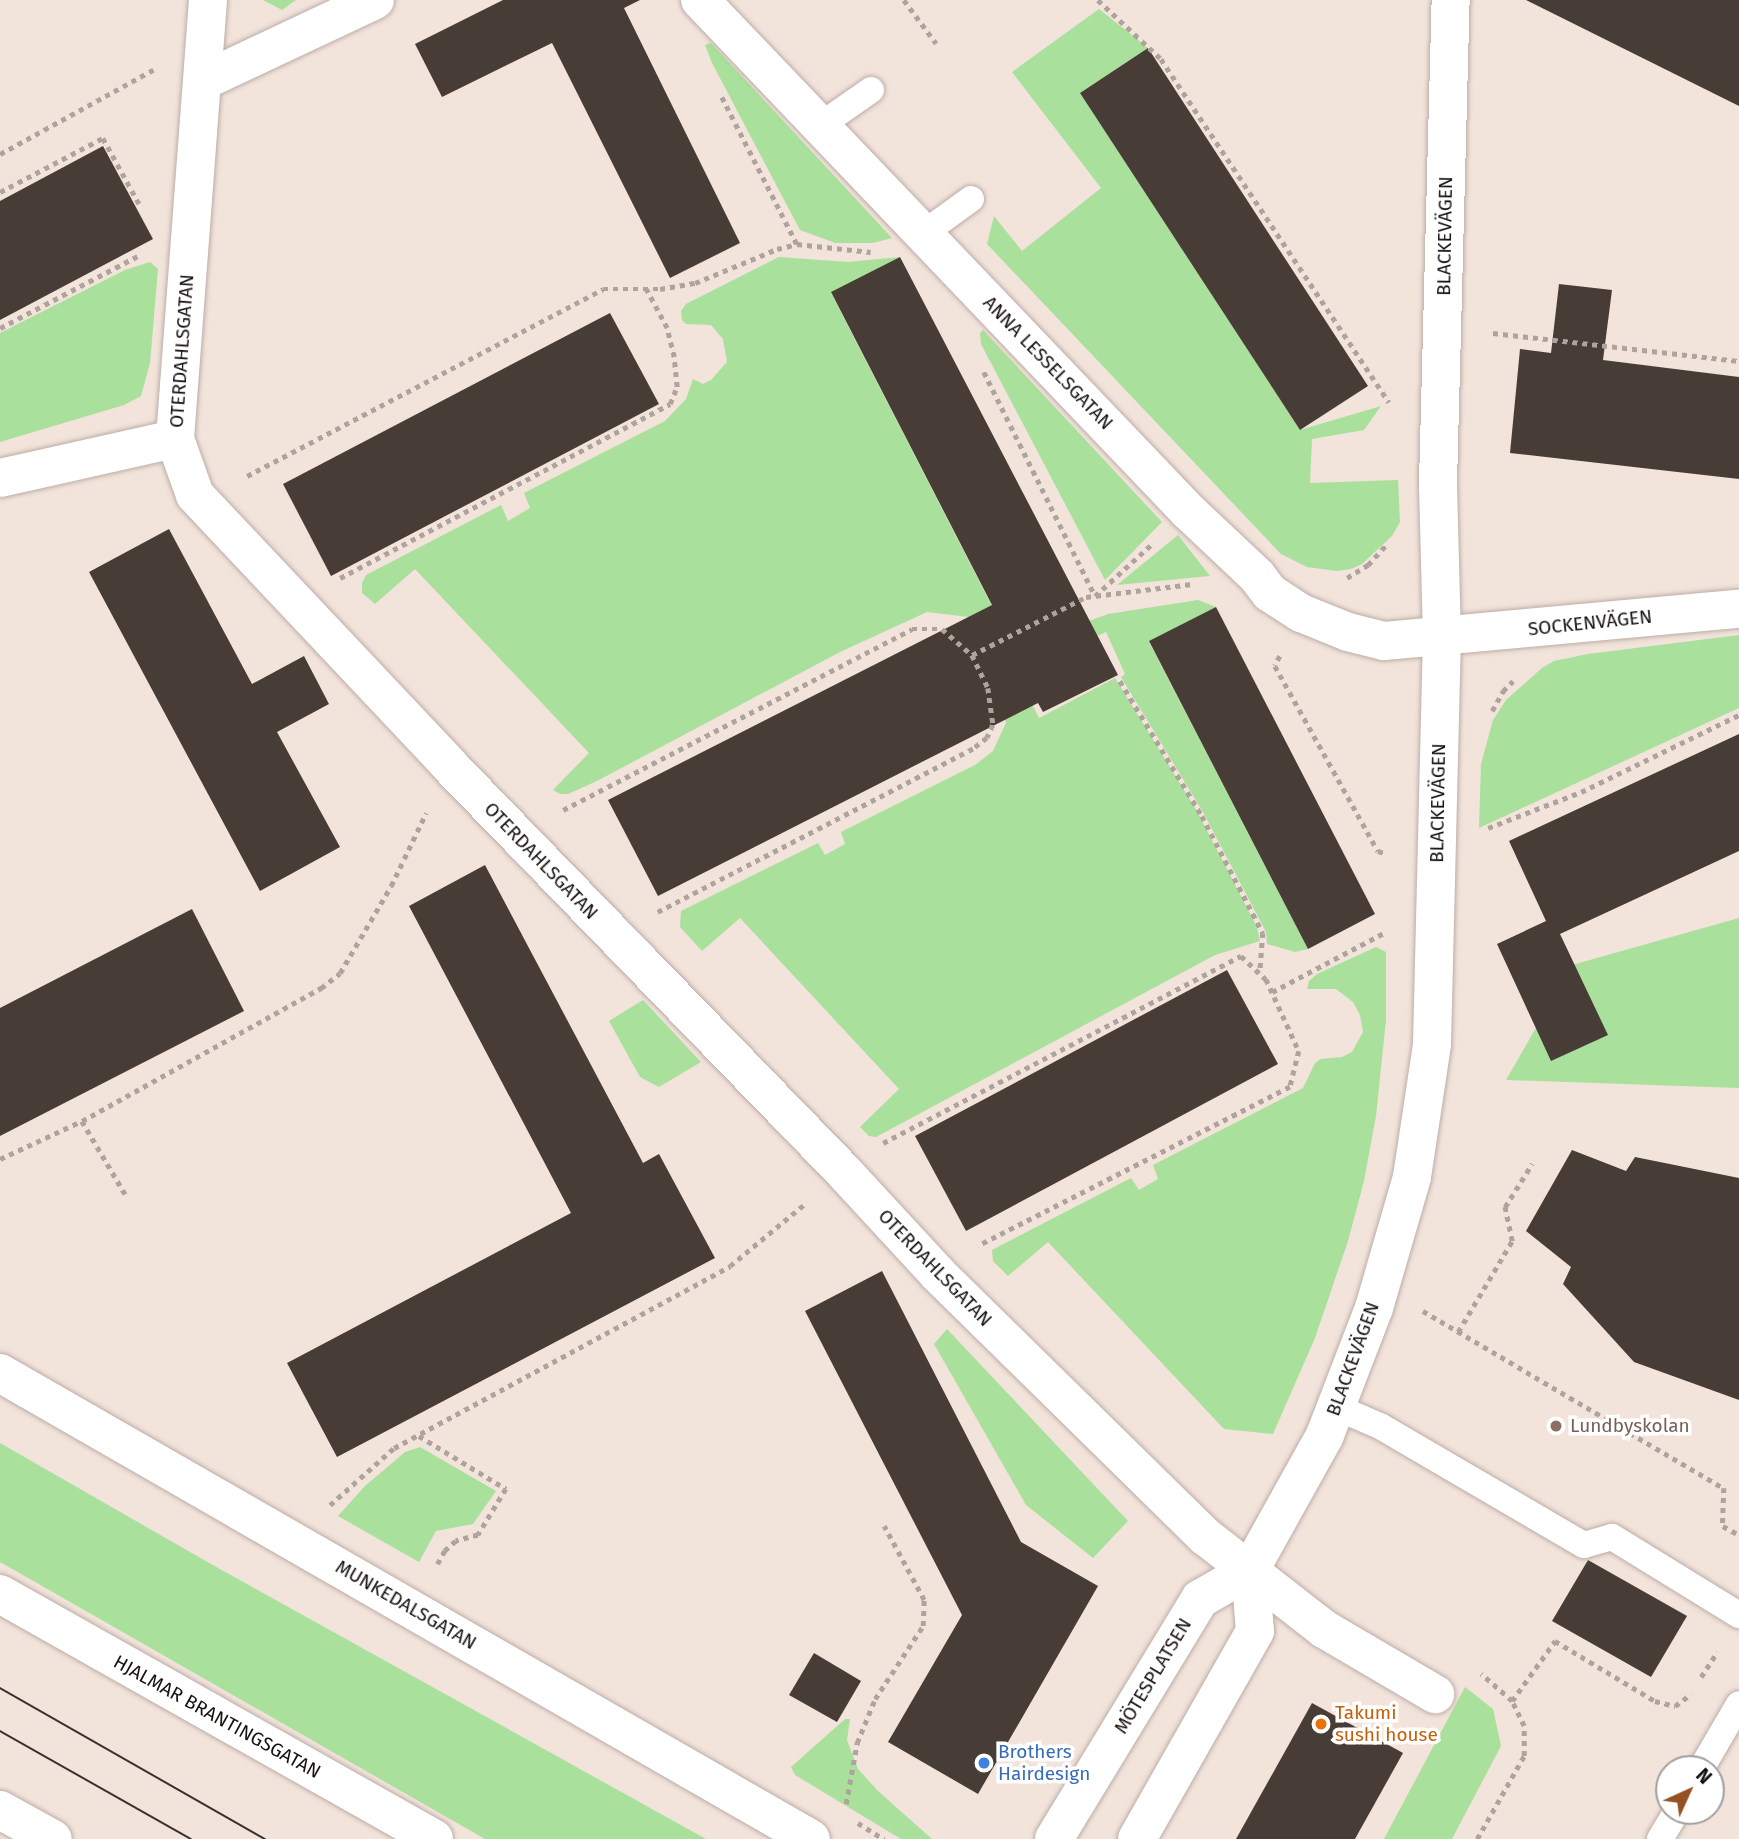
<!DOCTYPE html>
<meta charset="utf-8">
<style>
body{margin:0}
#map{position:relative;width:1739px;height:1839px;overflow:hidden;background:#f2e3db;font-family:"Fira Sans",sans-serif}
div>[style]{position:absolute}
.green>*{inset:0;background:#a9e09c}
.building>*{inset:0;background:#483d36}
.path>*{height:4.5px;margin-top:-2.25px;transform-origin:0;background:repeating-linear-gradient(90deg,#afa39d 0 5px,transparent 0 10px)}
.roads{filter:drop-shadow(0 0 2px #bcada6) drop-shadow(0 0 2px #bcada6)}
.service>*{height:26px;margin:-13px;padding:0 13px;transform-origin:13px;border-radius:13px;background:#fff}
.minor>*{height:38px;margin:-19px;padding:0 19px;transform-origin:19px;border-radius:19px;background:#fff}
.secondary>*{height:38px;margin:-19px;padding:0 19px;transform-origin:19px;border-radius:19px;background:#fff}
.tram>*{height:2px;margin:-1px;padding:0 1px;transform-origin:1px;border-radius:1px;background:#38322f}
.dots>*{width:19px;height:19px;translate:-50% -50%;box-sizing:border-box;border:4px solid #fff;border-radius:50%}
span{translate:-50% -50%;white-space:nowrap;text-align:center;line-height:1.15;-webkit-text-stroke:7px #fff;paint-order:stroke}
.street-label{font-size:19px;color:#171210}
.education-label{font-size:19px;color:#785e54}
.left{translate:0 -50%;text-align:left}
.food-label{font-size:19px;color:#c56008}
.shop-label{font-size:19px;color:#366cbe}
.north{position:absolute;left:1655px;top:1755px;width:70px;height:70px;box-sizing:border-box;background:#fff;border:2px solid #a2a09f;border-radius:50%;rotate:45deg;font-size:19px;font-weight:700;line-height:28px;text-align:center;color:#171210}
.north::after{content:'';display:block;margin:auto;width:24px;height:32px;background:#955124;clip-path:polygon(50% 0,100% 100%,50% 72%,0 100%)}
</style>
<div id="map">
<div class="green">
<i style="clip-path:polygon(263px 0,296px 0,282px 10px)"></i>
<i style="clip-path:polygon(1099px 9px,1148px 48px,1080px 93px,1300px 430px,1381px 406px,1364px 430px,1312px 439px,1310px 483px,1398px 480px,1400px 522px,1392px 536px,1362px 564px,1351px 569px,1337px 571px,1307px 567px,1281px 554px,987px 244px,994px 216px,1022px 251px,1101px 188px,1012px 72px)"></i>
<i style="clip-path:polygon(711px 43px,892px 238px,873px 243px,835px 243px,800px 230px,712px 63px,705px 45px)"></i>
<i style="clip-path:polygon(779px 257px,848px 262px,900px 257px,831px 293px,995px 612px,977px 618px,927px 612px,840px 652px,597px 781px,568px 794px,560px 794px,553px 790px,589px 753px,415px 569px,375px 604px,362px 593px,362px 583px,366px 575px,501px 505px,508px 521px,530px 508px,524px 493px,665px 421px,686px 399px,693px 379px,703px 384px,711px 380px,727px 362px,723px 339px,711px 325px,686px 324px,682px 320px,681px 311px,686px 304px)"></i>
<i style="clip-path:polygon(150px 262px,158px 269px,150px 363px,141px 396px,124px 405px,0 442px,0 333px,125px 270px)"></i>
<i style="clip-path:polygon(983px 330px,1162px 522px,1105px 580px,981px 344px,980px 333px)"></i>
<i style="clip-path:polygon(1178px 535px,1210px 576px,1117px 585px)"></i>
<i style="clip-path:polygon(1198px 600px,1216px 607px,1149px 642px,1308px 949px,1295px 952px,1267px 944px,1266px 932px,1203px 812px,1121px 677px,1125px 674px,1106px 632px,1016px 673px,1039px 718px,1115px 678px,1197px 811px,1257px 927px,1260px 941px,1215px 955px,876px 1137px,869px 1136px,860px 1127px,899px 1089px,740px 918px,702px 951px,680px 927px,681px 911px,818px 843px,825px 855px,845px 844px,841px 832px,975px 765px,993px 751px,1006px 723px,994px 669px,995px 656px,1004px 646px,1017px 639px,1078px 625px,1108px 614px)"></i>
<i style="clip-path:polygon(1739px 635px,1739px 708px,1479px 828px,1481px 764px,1493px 720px,1506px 700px,1542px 668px,1554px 661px,1588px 654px)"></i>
<i style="clip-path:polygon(1739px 918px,1739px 1088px,1506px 1080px,1572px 965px)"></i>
<i style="clip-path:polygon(1376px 947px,1386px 952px,1386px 1020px,1376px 1116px,1364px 1181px,1348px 1241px,1315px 1338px,1273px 1434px,1224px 1429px,1048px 1242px,1008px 1276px,993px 1261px,992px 1250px,1131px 1178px,1139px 1190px,1158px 1179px,1153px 1165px,1303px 1088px,1315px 1063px,1321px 1059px,1342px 1057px,1352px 1052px,1363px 1032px,1360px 1015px,1353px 1002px,1336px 989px,1307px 989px,1309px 981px,1317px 974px)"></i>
<i style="clip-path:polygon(643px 1000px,701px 1062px,659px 1087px,640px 1077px,609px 1021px)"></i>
<i style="clip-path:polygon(947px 1329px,1128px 1521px,1093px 1558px,1026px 1505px,934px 1344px)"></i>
<i style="clip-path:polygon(0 1443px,211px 1564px,706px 1839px,485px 1839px,0 1562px)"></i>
<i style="clip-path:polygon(420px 1447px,496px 1491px,473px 1524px,436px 1531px,419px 1562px,338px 1516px,365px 1486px,405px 1452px)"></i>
<i style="clip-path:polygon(1465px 1687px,1493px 1709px,1501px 1746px,1452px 1839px,1384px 1839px)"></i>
<i style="clip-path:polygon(845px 1719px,850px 1719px,847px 1740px,858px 1769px,878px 1791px,932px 1839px,901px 1839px,795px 1775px,791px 1767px)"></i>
</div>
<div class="building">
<i style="clip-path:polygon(503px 0,640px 0,624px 8px,740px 243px,670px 278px,552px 43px,442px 97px,415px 44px)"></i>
<i style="clip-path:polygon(1526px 0,1739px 0,1739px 106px)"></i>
<i style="clip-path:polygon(1148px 48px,1368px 386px,1300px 430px,1080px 93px)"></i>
<i style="clip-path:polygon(103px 146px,153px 239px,0 320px,0 201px)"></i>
<i style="clip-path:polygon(900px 257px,1118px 675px,1043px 712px,1038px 703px,658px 896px,608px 800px,992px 605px,831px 292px)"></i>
<i style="clip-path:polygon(1559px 284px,1612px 290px,1603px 360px,1739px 377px,1739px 479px,1510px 453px,1520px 349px,1551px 353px)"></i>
<i style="clip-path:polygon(610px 313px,659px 404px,331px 576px,283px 484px)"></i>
<i style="clip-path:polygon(169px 529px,252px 684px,304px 656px,329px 704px,277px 732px,340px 847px,260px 891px,89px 572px)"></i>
<i style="clip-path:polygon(1216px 607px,1375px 914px,1308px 949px,1149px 641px)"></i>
<i style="clip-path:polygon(1739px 734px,1739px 851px,1560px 934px,1608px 1035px,1551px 1061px,1497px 944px,1546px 921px,1509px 841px)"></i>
<i style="clip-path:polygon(485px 865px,643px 1163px,659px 1154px,715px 1258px,337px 1457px,287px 1363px,571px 1213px,409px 906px)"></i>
<i style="clip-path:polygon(192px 909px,244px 1011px,0 1136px,0 1008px)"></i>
<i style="clip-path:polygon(1227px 970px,1278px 1064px,966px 1231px,915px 1136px)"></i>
<i style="clip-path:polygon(1572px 1150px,1626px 1171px,1635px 1157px,1739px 1178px,1739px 1400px,1634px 1362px,1563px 1284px,1571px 1267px,1526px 1231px)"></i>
<i style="clip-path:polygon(882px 1271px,1021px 1542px,1098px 1586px,978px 1794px,888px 1742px,962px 1615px,805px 1311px)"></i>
<i style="clip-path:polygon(1588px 1560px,1687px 1616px,1651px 1677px,1552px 1621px)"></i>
<i style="clip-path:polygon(814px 1653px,861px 1681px,837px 1722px,789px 1695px)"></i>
<i style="clip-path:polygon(1312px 1703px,1403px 1753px,1355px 1839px,1236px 1839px)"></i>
</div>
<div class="path">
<i style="left:904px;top:0;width:54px;rotate:53.3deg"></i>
<i style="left:1098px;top:0;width:86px;rotate:43.1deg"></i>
<i style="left:1161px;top:59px;width:412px;rotate:56.4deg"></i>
<i style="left:722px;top:97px;width:165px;rotate:63deg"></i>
<i style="left:797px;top:244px;width:74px;rotate:6.2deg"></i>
<i style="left:0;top:154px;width:175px;rotate:-28.8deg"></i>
<i style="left:0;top:192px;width:116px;rotate:-27.7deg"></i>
<i style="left:103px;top:138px;width:79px;rotate:61.2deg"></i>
<i style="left:0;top:328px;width:156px;rotate:-27.6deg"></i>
<i style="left:1493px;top:333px;width:248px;rotate:6.5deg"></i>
<i style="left:984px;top:372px;width:250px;rotate:63.6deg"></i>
<i style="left:1095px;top:596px;width:77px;rotate:-42.4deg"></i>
<i style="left:247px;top:476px;width:402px;rotate:-27.7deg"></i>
<i style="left:603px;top:289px;width:57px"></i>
<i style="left:660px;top:289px;width:36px;rotate:-10deg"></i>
<i style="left:695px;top:283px;width:89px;rotate:-22.5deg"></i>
<i style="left:777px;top:249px;width:21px;rotate:-14deg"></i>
<i style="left:340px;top:578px;width:373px;rotate:-27.8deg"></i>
<i style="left:670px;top:404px;width:18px;rotate:-68deg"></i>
<i style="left:677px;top:387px;width:30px;rotate:-96deg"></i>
<i style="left:674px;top:357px;width:30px;rotate:-104deg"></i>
<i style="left:667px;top:328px;width:44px;rotate:-118.3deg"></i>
<i style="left:1347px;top:578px;width:25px;rotate:-32deg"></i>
<i style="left:1368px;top:565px;width:30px;rotate:-48deg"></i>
<i style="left:972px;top:655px;width:128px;rotate:-27deg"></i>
<i style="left:1086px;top:597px;width:107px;rotate:-7deg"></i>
<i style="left:1280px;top:656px;width:11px;rotate:117deg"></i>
<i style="left:1275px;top:666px;width:212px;rotate:60.9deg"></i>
<i style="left:1378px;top:851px;width:9px;rotate:18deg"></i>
<i style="left:1120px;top:681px;width:158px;rotate:58.7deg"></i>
<i style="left:1202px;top:816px;width:132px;rotate:62.5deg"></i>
<i style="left:1263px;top:933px;width:40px;rotate:94.3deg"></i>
<i style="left:1492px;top:711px;width:23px;rotate:-61deg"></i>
<i style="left:1503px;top:691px;width:14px;rotate:-45deg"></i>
<i style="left:563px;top:810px;width:393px;rotate:-27.4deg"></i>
<i style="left:912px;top:629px;width:30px"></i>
<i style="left:942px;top:629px;width:40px;rotate:41deg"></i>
<i style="left:972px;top:655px;width:37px;rotate:64deg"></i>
<i style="left:988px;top:688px;width:37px;rotate:82deg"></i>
<i style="left:993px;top:725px;width:14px;rotate:115deg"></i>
<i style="left:987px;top:738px;width:18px;rotate:142deg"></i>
<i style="left:973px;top:749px;width:355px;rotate:152.6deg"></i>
<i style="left:1488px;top:828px;width:100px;rotate:-21.2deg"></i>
<i style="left:1581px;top:792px;width:176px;rotate:-26deg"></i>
<i style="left:1272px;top:992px;width:129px;rotate:-27.8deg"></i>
<i style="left:82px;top:1121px;width:88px;rotate:59.4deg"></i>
<i style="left:883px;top:1143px;width:404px;rotate:-27.6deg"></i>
<i style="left:1241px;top:956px;width:34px;rotate:43deg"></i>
<i style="left:1266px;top:979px;width:79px;rotate:65.4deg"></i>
<i style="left:1299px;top:1051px;width:37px;rotate:104deg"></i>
<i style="left:1290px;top:1087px;width:350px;rotate:153deg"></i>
<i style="left:0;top:1159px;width:90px;rotate:-24.9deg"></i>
<i style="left:82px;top:1121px;width:274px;rotate:-29.1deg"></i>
<i style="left:321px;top:988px;width:24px;rotate:-38deg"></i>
<i style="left:340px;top:973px;width:101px;rotate:-59.6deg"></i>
<i style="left:391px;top:886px;width:81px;rotate:-64.4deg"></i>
<i style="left:1423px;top:1311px;width:349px;rotate:30.5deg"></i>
<i style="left:1724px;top:1488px;width:38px;rotate:92deg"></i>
<i style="left:1723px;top:1526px;width:18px;rotate:29deg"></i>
<i style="left:1458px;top:1332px;width:106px;rotate:-59.3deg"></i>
<i style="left:1512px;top:1241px;width:35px;rotate:-102deg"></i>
<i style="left:1505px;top:1207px;width:51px;rotate:-57.9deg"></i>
<i style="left:419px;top:1436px;width:102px;rotate:31.3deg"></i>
<i style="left:506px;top:1489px;width:54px;rotate:121.3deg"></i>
<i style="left:478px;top:1535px;width:23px;rotate:165deg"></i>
<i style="left:456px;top:1541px;width:15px;rotate:138deg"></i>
<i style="left:445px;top:1551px;width:18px;rotate:119deg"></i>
<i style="left:330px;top:1505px;width:86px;rotate:-41.7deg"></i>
<i style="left:394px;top:1448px;width:382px;rotate:-28.4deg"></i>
<i style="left:730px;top:1266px;width:100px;rotate:-39.7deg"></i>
<i style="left:1701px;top:1677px;width:30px;rotate:-57deg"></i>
<i style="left:1512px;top:1701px;width:74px;rotate:-54.4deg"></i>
<i style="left:1555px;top:1641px;width:117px;rotate:31deg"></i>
<i style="left:1655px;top:1701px;width:21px;rotate:14deg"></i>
<i style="left:1675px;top:1706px;width:20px;rotate:-37deg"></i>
<i style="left:846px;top:1804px;width:62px;rotate:-79.8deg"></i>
<i style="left:857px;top:1743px;width:48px;rotate:-67.8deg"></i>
<i style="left:875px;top:1699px;width:87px;rotate:-56.7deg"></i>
<i style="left:923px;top:1626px;width:26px;rotate:-88deg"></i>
<i style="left:924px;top:1600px;width:84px;rotate:-118.4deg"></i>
<i style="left:858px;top:1823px;width:31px;rotate:32deg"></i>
<i style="left:1477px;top:1839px;width:95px;rotate:-60.5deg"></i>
<i style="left:1524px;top:1756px;width:30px;rotate:-90deg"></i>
<i style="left:1524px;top:1726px;width:28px;rotate:-116deg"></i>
<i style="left:1512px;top:1701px;width:41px;rotate:-138.9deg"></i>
</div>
<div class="roads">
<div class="service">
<i style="left:821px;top:125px;width:61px;rotate:-35deg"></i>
<i style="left:924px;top:233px;width:58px;rotate:-35.9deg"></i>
<i style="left:1336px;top:1407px;width:48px;rotate:23.4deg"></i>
<i style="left:1380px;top:1426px;width:236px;rotate:30.3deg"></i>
<i style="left:1584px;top:1545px;width:29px;rotate:-16deg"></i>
<i style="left:1612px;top:1537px;width:149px;rotate:31.6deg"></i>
<i style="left:1701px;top:1769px;width:75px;rotate:-59.7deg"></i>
<i style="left:1660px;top:1839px;width:33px;rotate:-59deg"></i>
</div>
<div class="minor">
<i style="left:208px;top:0;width:440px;rotate:94.3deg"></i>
<i style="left:175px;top:439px;width:59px;rotate:70.3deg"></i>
<i style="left:195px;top:495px;width:371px;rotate:46.7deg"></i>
<i style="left:449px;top:765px;width:567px;rotate:45.86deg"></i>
<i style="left:844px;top:1172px;width:139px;rotate:47.3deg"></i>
<i style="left:938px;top:1274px;width:375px;rotate:44.5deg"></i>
<i style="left:1206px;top:1537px;width:150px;rotate:37.9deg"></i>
<i style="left:1324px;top:1629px;width:129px;rotate:30.4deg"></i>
<i style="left:700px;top:0;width:707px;rotate:46.32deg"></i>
<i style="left:1188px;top:511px;width:95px;rotate:43.3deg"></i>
<i style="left:1257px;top:576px;width:21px;rotate:53deg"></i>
<i style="left:1270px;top:593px;width:37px;rotate:33deg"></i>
<i style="left:1301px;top:613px;width:51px;rotate:22deg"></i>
<i style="left:1348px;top:632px;width:37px;rotate:14deg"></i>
<i style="left:1384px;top:641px;width:356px;rotate:-5.2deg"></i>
<i style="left:203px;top:81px;width:190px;rotate:-25.2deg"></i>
<i style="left:0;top:478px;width:179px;rotate:-12.6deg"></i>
<i style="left:0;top:1373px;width:935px;rotate:29.88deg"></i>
<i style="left:1250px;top:1570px;width:154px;rotate:-60.9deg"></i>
<i style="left:1325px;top:1435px;width:136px;rotate:-68.9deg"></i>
<i style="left:1374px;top:1308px;width:136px;rotate:-73.8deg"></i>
<i style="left:1412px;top:1177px;width:134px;rotate:-81.4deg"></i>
<i style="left:1432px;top:1044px;width:406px;rotate:-88.6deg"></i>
<i style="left:1442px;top:638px;width:155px;rotate:-91.5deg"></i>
<i style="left:1438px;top:483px;width:483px;rotate:-88.5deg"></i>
<i style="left:1054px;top:1839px;width:281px;rotate:-58.7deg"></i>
<i style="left:1200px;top:1599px;width:58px;rotate:-30.1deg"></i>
<i style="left:1137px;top:1839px;width:239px;rotate:-60.4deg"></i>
<i style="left:1255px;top:1631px;width:61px;rotate:-94.7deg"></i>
</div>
<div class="secondary">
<i style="left:0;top:1594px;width:498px;rotate:29.4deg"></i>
<i style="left:0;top:1810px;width:60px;rotate:28.7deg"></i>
</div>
</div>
<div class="tram">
<i style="left:0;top:1688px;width:305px;rotate:29.7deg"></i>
<i style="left:0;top:1731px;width:219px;rotate:29.5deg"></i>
</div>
<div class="dots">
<i style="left:1556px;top:1426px;background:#8d6e63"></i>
<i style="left:1321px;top:1724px;background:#e8710a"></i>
<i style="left:984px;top:1763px;background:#3f7fe0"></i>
</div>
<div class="street-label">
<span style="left:1445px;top:236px;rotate:-89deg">BLACKEVÄGEN</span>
<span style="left:182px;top:351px;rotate:-86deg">OTERDAHLSGATAN</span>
<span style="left:1048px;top:363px;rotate:46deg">ANNA LESSELSGATAN</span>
<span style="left:1590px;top:623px;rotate:-6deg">SOCKENVÄGEN</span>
<span style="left:1438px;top:803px;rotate:-89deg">BLACKEVÄGEN</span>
<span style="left:541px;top:861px;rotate:46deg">OTERDAHLSGATAN</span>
<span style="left:935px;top:1268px;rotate:46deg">OTERDAHLSGATAN</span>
<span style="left:1353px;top:1359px;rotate:-70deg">BLACKEVÄGEN</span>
<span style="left:406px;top:1605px;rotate:30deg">MUNKEDALSGATAN</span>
<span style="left:1153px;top:1676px;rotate:-59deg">MÖTESPLATSEN</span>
<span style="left:217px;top:1717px;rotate:29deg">HJALMAR BRANTINGSGATAN</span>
</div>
<div class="education-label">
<span class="left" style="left:1570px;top:1426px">Lundbyskolan</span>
</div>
<div class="food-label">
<span class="left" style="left:1335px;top:1724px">Takumi<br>sushi house</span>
</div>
<div class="shop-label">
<span class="left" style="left:998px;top:1763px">Brothers<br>Hairdesign</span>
</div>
<div class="north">N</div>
</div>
